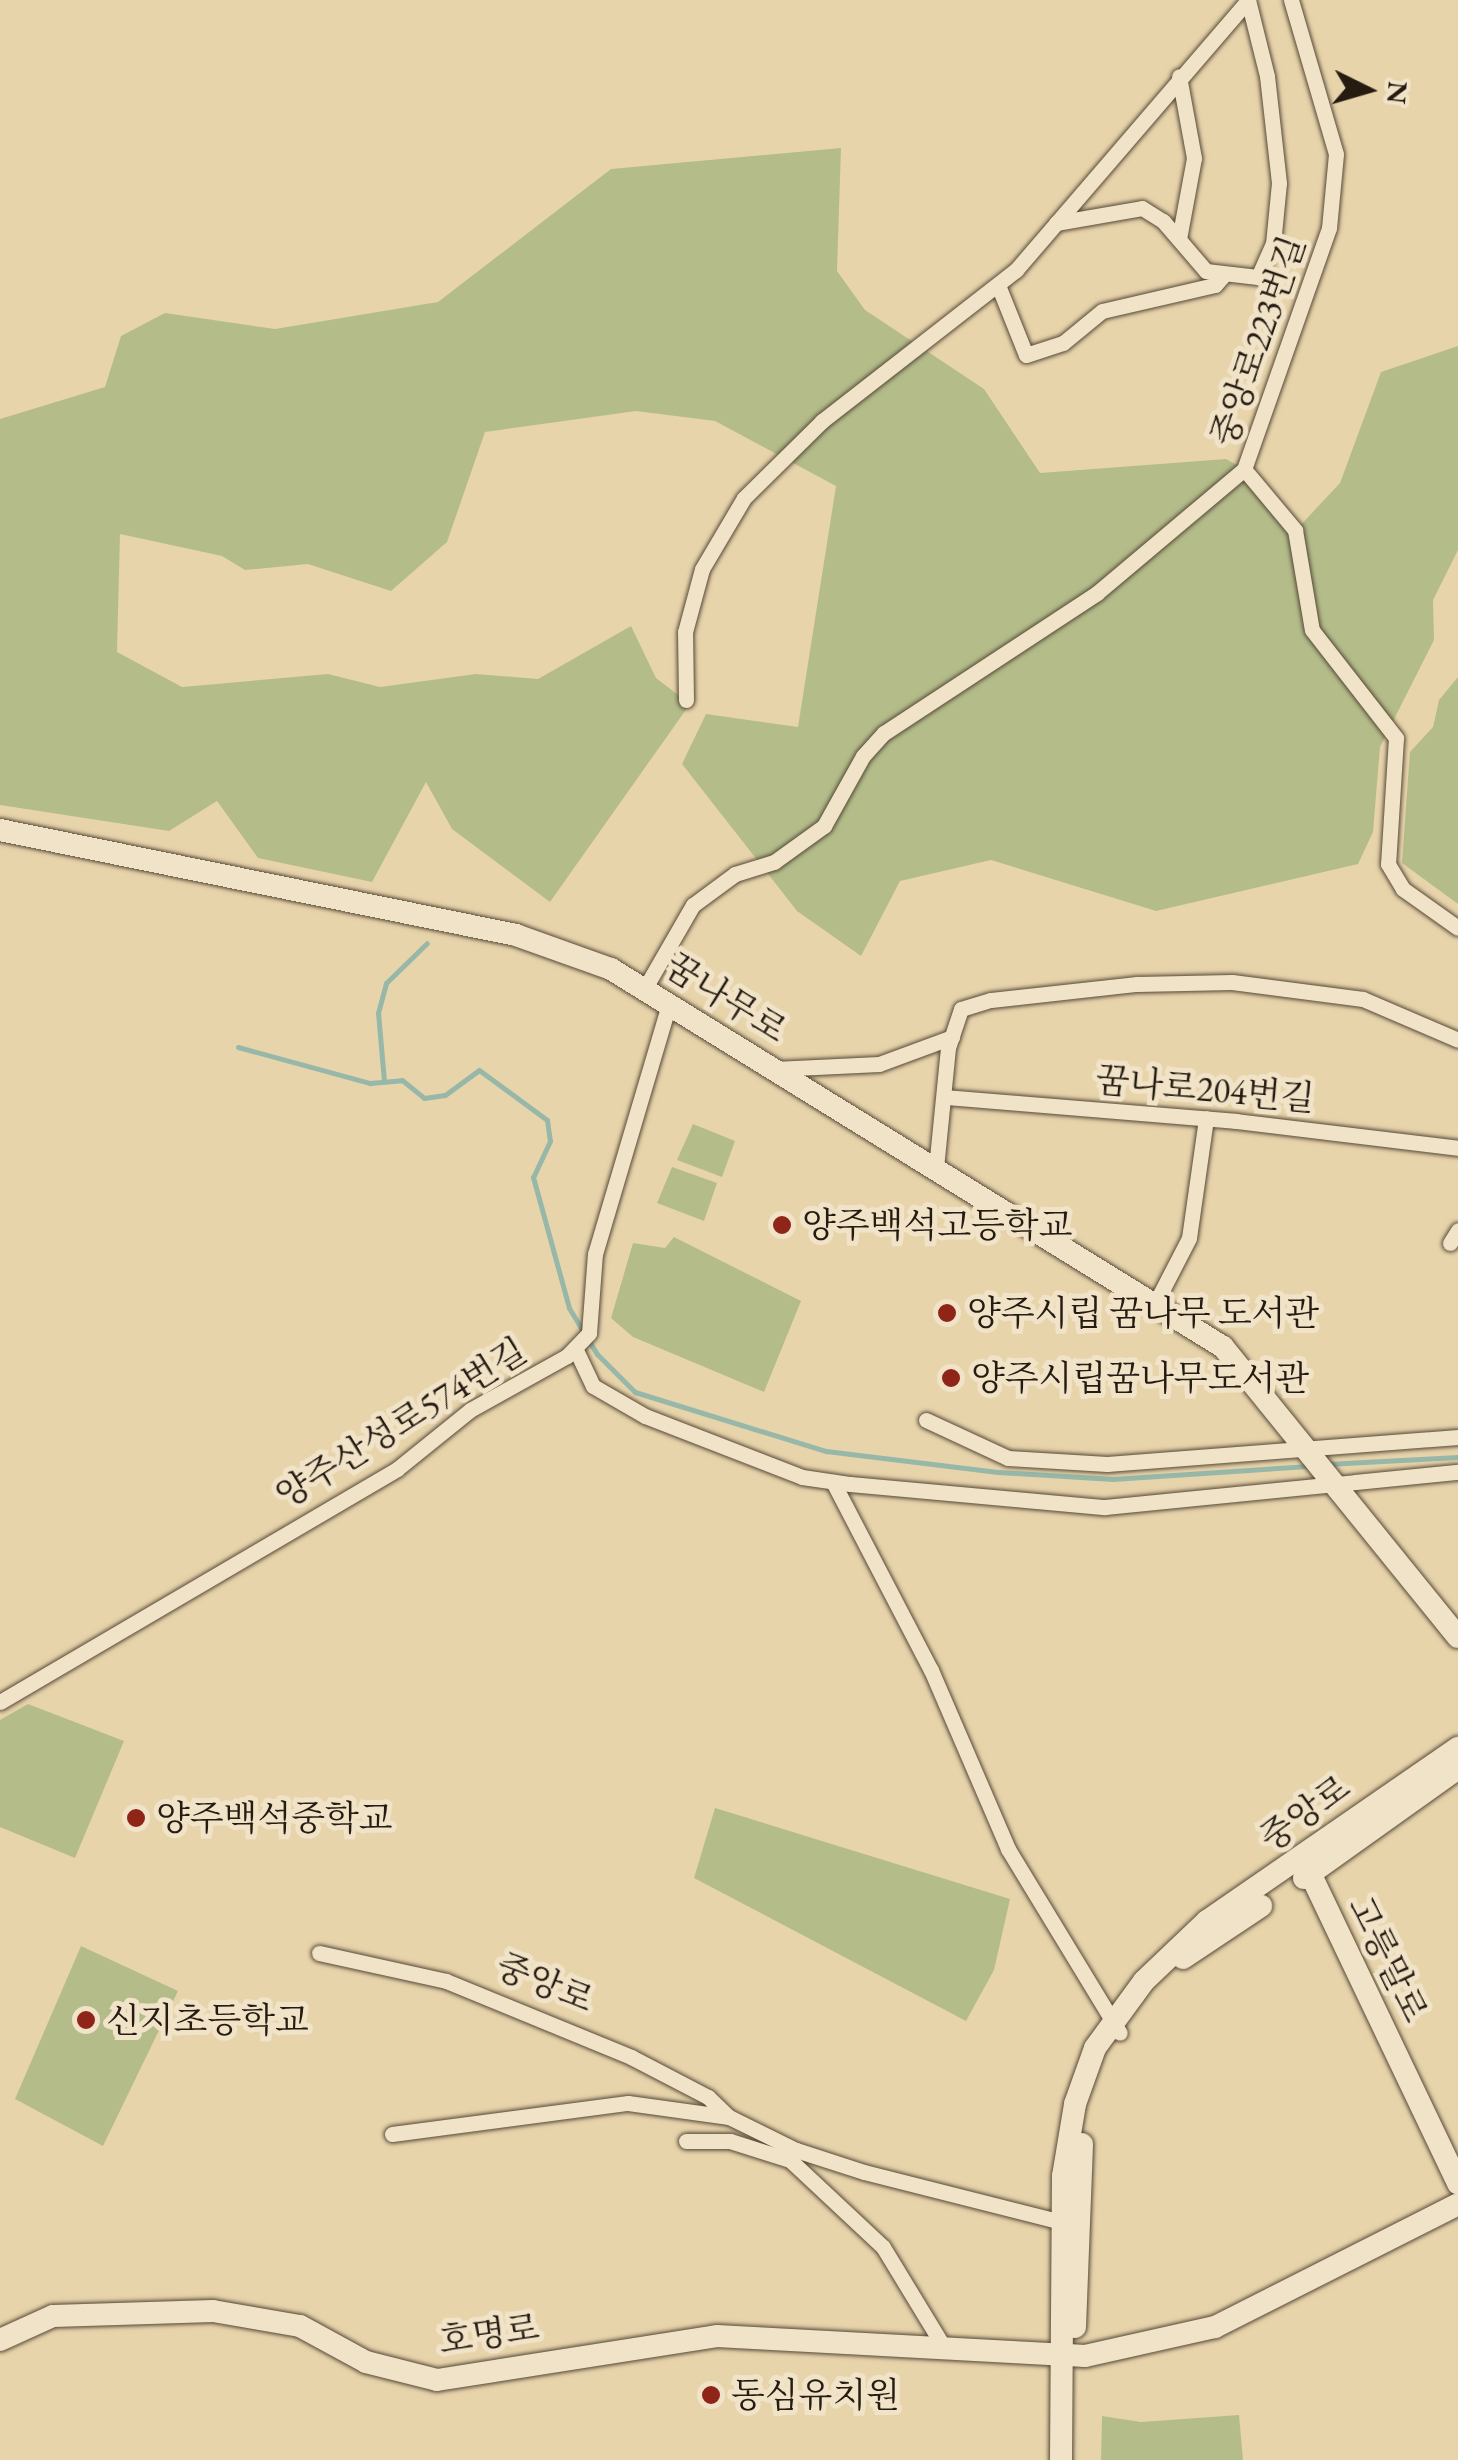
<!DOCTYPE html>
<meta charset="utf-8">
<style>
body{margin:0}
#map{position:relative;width:1458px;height:2460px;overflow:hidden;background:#e8d4ab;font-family:"EB Garamond","Noto Serif KR",serif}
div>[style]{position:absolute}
.green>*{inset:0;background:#b4bd8a}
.stream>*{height:5px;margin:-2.5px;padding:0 2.5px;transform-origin:2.5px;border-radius:2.5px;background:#97b8a8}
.roads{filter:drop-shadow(0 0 2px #564938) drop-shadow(0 0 2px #564938)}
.street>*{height:15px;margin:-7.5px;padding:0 7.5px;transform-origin:7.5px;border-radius:7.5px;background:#f0e3c8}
.secondary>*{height:22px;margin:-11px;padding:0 11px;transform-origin:11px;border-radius:11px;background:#f0e3c8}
.dots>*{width:28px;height:28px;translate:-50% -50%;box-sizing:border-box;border:5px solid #f0e3c8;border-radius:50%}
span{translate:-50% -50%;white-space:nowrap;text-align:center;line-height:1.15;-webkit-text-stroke:10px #f0e3c8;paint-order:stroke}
.street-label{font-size:35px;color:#261b11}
.poi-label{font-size:35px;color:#261b11}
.left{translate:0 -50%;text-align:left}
.north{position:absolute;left:1318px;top:40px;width:100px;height:100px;-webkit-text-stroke:8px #f0e3c8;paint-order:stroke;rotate:95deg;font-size:28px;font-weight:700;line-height:40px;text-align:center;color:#261b11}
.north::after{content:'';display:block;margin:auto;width:35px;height:45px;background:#261b11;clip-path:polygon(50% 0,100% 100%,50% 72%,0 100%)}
</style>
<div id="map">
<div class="green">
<i style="clip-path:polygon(841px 148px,837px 271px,865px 310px,984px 389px,1040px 473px,1226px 459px,1244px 469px,1296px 530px,1340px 483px,1381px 372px,1458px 346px,1458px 550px,1433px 600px,1434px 640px,1380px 747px,1373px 832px,1358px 864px,1156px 911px,991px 860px,900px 881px,861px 956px,797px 911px,682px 764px,706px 714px,798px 727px,836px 486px,715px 421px,636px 411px,485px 432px,447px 542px,391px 591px,308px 564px,245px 570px,222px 556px,120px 534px,117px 652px,182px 687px,328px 674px,380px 687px,476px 674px,538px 679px,631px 626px,656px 678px,690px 704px,550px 902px,452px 829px,426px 782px,372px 882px,258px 858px,217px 801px,169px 831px,0 805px,0 419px,105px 387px,121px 336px,165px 313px,275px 329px,438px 302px,611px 169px)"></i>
<i style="clip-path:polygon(1458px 677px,1458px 904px,1402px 863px,1410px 752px,1433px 727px,1439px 700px)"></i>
<i style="clip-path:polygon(693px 1124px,735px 1141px,722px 1177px,677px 1160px)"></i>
<i style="clip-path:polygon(672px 1167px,717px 1183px,704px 1221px,657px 1203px)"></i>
<i style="clip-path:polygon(674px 1237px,801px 1301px,764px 1392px,633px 1337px,611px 1318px,633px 1243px,665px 1248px)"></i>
<i style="clip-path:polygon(28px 1704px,124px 1741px,75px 1858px,0 1827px,0 1720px)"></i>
<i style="clip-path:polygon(715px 1808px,1010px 1899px,994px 1970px,966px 2021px,694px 1878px)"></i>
<i style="clip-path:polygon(81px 1946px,178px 1991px,103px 2146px,15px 2099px)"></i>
<i style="clip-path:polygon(1239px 2415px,1243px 2460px,1101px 2460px,1102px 2416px,1141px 2422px)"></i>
</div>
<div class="stream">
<i style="left:238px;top:1047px;width:137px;rotate:15.3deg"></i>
<i style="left:370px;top:1083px;width:32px;rotate:-5deg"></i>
<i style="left:402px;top:1080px;width:28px;rotate:39deg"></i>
<i style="left:424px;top:1098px;width:21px;rotate:-8deg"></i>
<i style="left:445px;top:1095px;width:42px;rotate:-36.3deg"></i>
<i style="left:479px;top:1070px;width:84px;rotate:36.3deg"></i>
<i style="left:547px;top:1120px;width:21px;rotate:82deg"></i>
<i style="left:550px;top:1141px;width:40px;rotate:115deg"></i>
<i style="left:533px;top:1177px;width:136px;rotate:74.6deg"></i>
<i style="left:569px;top:1308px;width:54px;rotate:58.7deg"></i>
<i style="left:597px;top:1354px;width:54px;rotate:45deg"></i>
<i style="left:635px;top:1392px;width:200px;rotate:17.2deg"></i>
<i style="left:826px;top:1451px;width:173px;rotate:7deg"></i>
<i style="left:998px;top:1472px;width:115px;rotate:3.5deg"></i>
<i style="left:1113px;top:1479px;width:198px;rotate:-3.8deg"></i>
<i style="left:384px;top:1081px;width:68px;rotate:-95deg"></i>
<i style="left:378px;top:1013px;width:31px;rotate:-75deg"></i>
<i style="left:386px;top:983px;width:57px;rotate:-44.3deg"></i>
<i style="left:1327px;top:1464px;width:131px;rotate:-3.1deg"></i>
</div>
<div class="roads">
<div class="street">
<i style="left:1291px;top:0;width:160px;rotate:73.7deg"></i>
<i style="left:1336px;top:154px;width:74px;rotate:95.4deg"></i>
<i style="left:1329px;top:228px;width:256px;rotate:109.4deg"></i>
<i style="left:1244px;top:469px;width:80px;rotate:50.1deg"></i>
<i style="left:1295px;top:530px;width:101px;rotate:80.4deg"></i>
<i style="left:1312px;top:630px;width:137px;rotate:52.1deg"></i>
<i style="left:1396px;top:738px;width:126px;rotate:93.6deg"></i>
<i style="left:1388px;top:864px;width:29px;rotate:59deg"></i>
<i style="left:1403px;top:889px;width:67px;rotate:35.3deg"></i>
<i style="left:1056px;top:223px;width:87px;rotate:-9.9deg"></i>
<i style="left:1142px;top:208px;width:25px;rotate:32deg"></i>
<i style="left:1163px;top:221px;width:66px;rotate:49.3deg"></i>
<i style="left:1206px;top:271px;width:52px;rotate:6.6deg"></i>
<i style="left:1258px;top:277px;width:36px;rotate:-66deg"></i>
<i style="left:1273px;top:244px;width:61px;rotate:-84.4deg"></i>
<i style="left:1279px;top:183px;width:108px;rotate:-96.4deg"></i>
<i style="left:1267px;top:76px;width:78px;rotate:-104deg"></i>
<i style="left:1179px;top:239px;width:82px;rotate:-79.5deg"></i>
<i style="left:1194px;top:158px;width:83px;rotate:-100.4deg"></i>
<i style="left:998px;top:285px;width:75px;rotate:68.2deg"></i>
<i style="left:1026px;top:355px;width:39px;rotate:-18deg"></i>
<i style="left:1063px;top:343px;width:50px;rotate:-39.4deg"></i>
<i style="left:1102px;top:311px;width:116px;rotate:-13deg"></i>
<i style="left:1215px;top:285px;width:12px;rotate:-48deg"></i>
<i style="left:686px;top:700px;width:68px;rotate:-90.8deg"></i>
<i style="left:685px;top:632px;width:65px;rotate:-74.9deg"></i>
<i style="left:702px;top:569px;width:82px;rotate:-59.4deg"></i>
<i style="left:744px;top:498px;width:110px;rotate:-44.6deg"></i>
<i style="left:822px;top:421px;width:246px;rotate:-37.9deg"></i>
<i style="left:1016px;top:270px;width:356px;rotate:-49.3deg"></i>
<i style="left:645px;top:988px;width:96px;rotate:-60deg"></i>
<i style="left:693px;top:905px;width:52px;rotate:-36.4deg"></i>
<i style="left:735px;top:874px;width:41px;rotate:-17.1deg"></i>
<i style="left:774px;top:862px;width:62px;rotate:-35.8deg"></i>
<i style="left:824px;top:826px;width:80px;rotate:-60.9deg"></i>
<i style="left:863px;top:756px;width:31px;rotate:-48deg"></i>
<i style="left:884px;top:733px;width:255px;rotate:-33.3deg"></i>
<i style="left:1097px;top:593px;width:192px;rotate:-40.1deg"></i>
<i style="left:774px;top:1069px;width:105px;rotate:-2.7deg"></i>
<i style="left:879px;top:1064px;width:78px;rotate:-20.3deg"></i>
<i style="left:945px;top:1097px;width:292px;rotate:4.7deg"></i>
<i style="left:1236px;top:1121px;width:224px;rotate:6.9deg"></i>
<i style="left:936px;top:1168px;width:121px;rotate:-84.3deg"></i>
<i style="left:948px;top:1048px;width:41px;rotate:-71.6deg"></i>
<i style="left:961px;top:1009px;width:31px;rotate:-17deg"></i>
<i style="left:991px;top:1000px;width:147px;rotate:-6.3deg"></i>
<i style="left:1137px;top:984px;width:95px;rotate:-1.2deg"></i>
<i style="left:1232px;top:982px;width:132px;rotate:7.4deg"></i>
<i style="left:1363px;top:999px;width:103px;rotate:23.3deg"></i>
<i style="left:1450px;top:1243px;width:15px;rotate:-58deg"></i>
<i style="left:1155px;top:1304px;width:74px;rotate:-62.7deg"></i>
<i style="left:1189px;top:1238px;width:121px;rotate:-81.9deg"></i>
<i style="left:575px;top:1348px;width:42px;rotate:64.7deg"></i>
<i style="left:593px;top:1386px;width:60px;rotate:30deg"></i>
<i style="left:645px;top:1416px;width:168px;rotate:21.2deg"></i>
<i style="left:802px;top:1477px;width:49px;rotate:8.3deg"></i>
<i style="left:850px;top:1484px;width:256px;rotate:5.2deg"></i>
<i style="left:1105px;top:1507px;width:355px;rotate:-5.7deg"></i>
<i style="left:926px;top:1420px;width:90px;rotate:24.9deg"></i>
<i style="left:1008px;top:1458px;width:99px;rotate:3.5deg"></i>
<i style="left:1107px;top:1464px;width:352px;rotate:-4.4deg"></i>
<i style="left:833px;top:1482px;width:212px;rotate:62.5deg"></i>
<i style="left:931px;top:1670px;width:195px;rotate:66.7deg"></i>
<i style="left:1008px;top:1849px;width:215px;rotate:58.7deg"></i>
<i style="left:0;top:1702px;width:460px;rotate:-30.4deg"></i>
<i style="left:397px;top:1469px;width:94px;rotate:-38.9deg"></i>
<i style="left:470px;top:1410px;width:111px;rotate:-29.1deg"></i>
<i style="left:567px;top:1356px;width:32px;rotate:-46deg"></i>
<i style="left:589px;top:1333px;width:79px;rotate:-85.7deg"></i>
<i style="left:595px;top:1254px;width:261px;rotate:-73.5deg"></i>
<i style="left:319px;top:1953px;width:130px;rotate:12.4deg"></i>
<i style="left:446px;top:1981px;width:200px;rotate:22.3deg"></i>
<i style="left:631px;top:2057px;width:87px;rotate:27.5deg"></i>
<i style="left:708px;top:2097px;width:29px;rotate:44deg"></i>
<i style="left:392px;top:2134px;width:238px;rotate:-7.5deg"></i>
<i style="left:628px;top:2103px;width:102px;rotate:7.9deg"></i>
<i style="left:729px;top:2117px;width:75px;rotate:26.2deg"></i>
<i style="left:796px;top:2150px;width:71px;rotate:17.9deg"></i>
<i style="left:864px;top:2172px;width:212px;rotate:14.2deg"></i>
<i style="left:686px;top:2141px;width:44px"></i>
<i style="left:730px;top:2141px;width:63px;rotate:17.6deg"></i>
<i style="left:790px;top:2160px;width:127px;rotate:43.1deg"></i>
<i style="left:883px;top:2247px;width:119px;rotate:58.7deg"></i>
</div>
<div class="secondary">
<i style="left:0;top:830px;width:527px;rotate:11.5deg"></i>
<i style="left:516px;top:935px;width:101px;rotate:19.7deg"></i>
<i style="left:611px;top:969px;width:719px;rotate:31.7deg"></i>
<i style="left:1223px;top:1347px;width:373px;rotate:51deg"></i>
<i style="left:1310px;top:1873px;width:344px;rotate:64.5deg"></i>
<i style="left:1304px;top:1878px;width:189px;rotate:-35.5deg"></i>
<i style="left:1183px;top:1958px;width:94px;rotate:-33.7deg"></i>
<i style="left:1075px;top:2327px;width:183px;rotate:-87.8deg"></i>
<i style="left:0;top:2340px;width:58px;rotate:-24.4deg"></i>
<i style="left:53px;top:2316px;width:160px;rotate:-1.8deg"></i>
<i style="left:213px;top:2311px;width:88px;rotate:9.8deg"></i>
<i style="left:300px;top:2326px;width:75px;rotate:28.6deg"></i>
<i style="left:366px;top:2362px;width:73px;rotate:14.2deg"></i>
<i style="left:437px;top:2380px;width:283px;rotate:-8.9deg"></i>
<i style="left:717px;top:2336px;width:369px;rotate:3.1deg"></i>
<i style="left:1085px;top:2356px;width:133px;rotate:-12.6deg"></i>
<i style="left:1215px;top:2327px;width:272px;rotate:-26.8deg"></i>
<i style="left:1061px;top:2460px;width:284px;rotate:-89.6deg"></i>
<i style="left:1063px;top:2176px;width:73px;rotate:-80.5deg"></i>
<i style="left:1075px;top:2104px;width:59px;rotate:-70.3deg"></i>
<i style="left:1095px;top:2048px;width:83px;rotate:-53.8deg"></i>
<i style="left:1144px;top:1981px;width:87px;rotate:-43.6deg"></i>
<i style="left:1207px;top:1921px;width:305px;rotate:-34.6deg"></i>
</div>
</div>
<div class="dots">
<i style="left:782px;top:1225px;background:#8f2418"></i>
<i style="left:947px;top:1313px;background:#8f2418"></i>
<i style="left:951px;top:1378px;background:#8f2418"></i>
<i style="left:136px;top:1818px;background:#8f2418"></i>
<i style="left:86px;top:2020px;background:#8f2418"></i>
<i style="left:711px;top:2395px;background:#8f2418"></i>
</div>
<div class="street-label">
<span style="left:1258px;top:341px;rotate:-71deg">중앙로223번길</span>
<span style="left:726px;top:998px;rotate:32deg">꿈나무로</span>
<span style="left:1205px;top:1089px;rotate:5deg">꿈나로204번길</span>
<span style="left:401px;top:1423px;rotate:-32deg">양주산성로574번길</span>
<span style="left:1305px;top:1813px;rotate:-36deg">중앙로</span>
<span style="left:1388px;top:1959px;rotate:64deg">고릉말로</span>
<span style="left:545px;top:1983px;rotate:22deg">중앙로</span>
<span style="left:489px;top:2334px;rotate:-8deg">호명로</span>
</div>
<div class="poi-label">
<span class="left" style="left:802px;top:1225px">양주백석고등학교</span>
<span class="left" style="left:967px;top:1313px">양주시립 꿈나무 도서관</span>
<span class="left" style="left:971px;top:1378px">양주시립꿈나무도서관</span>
<span class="left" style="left:156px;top:1818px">양주백석중학교</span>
<span class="left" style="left:106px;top:2020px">신지초등학교</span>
<span class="left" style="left:731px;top:2395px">동심유치원</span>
</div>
<div class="north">N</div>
</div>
